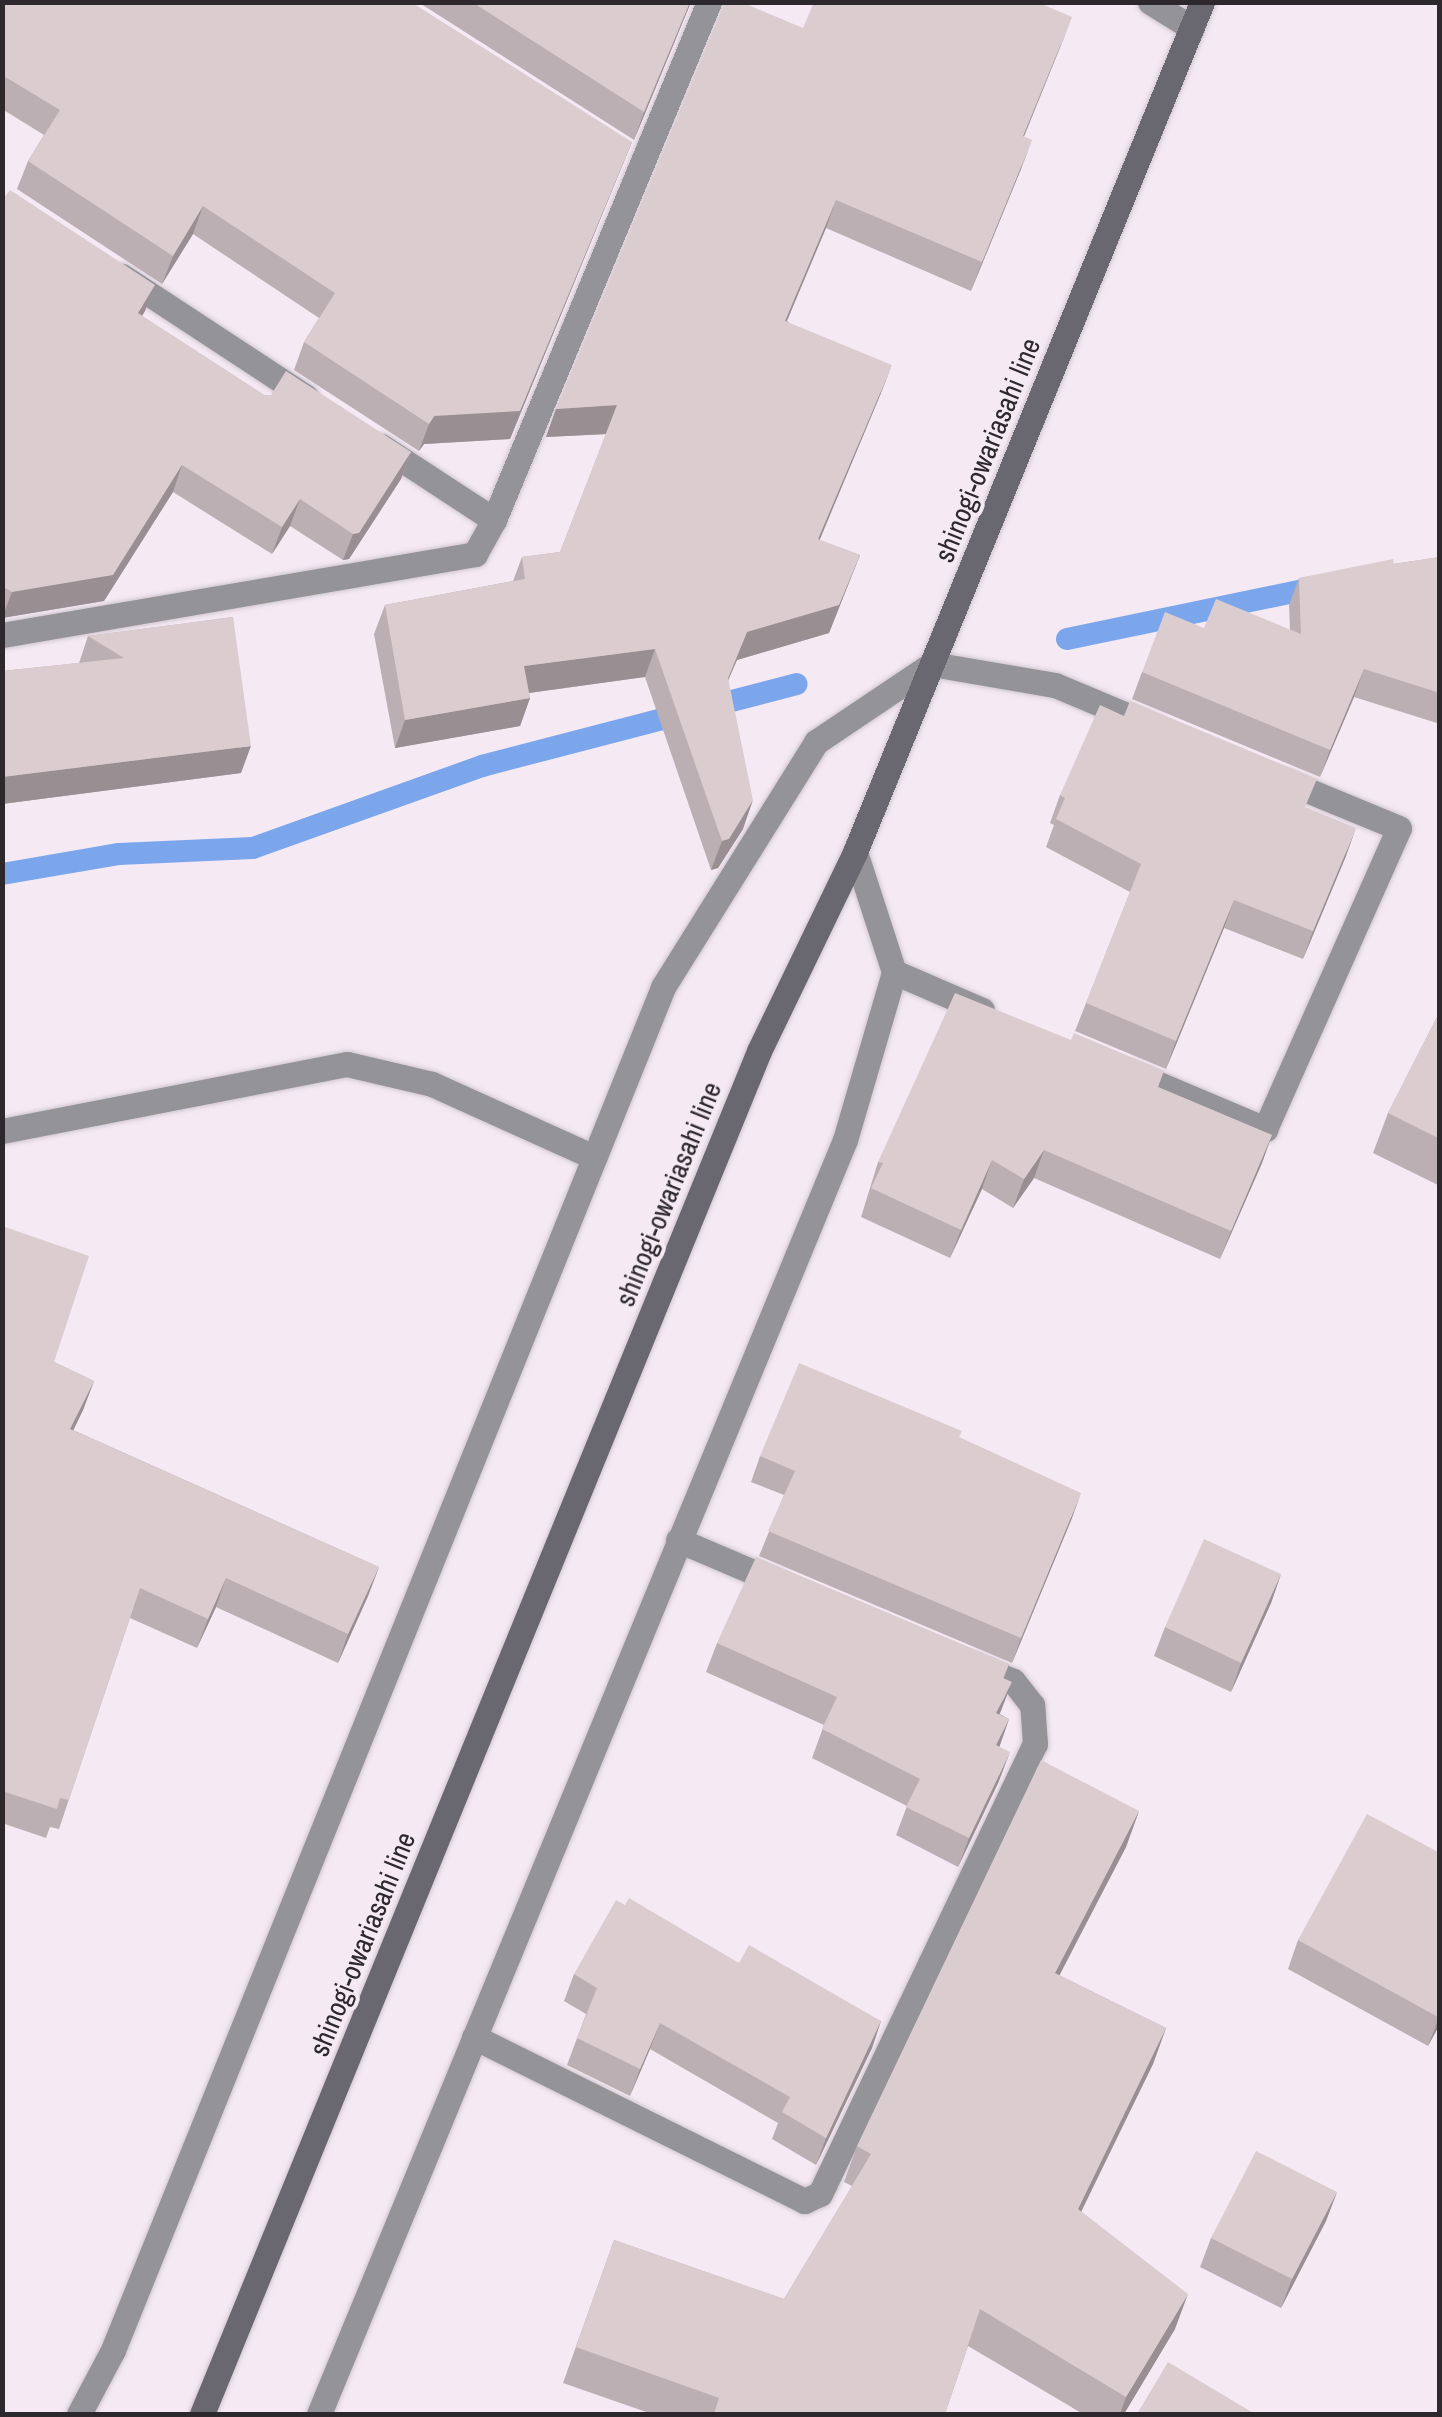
<!DOCTYPE html>
<style>
body{margin:0}
#map{position:relative;width:1442px;height:2417px;overflow:hidden;background:#f5eaf4;font-family:"Archivo Narrow",sans-serif}
div>[style]{position:absolute}
.stream>*{height:22px;margin:-11px;padding:0 11px;transform-origin:11px;border-radius:11px;background:#7ca6ec}
.roads{filter:drop-shadow(0 0 2px #d1c7d0) drop-shadow(0 0 2px #d1c7d0)}
.minor>*{height:25px;margin:-12.5px;padding:0 12.5px;transform-origin:12.5px;border-radius:12.5px;background:#939398}
.secondary>*{height:25px;margin:-12.5px;padding:0 12.5px;transform-origin:12.5px;border-radius:12.5px;background:#69676f}
.wall>*{inset:0;background:#bcafb3}
.shaded-wall>*{inset:0;background:#998f92}
.building>*{inset:0;background:#dbccd0}
span{translate:-50% -50%;white-space:nowrap;text-align:center;line-height:1.15;-webkit-text-stroke:8px #f5eaf4;paint-order:stroke}
.street-label{font-size:28px;color:#2c282c}
.frame{position:absolute;inset:0;border:5px solid #2c282c;pointer-events:none}
</style>
<div id="map">
<div class="stream">
<i style="left:1067px;top:639px;width:261px;rotate:-11.7deg"></i>
<i style="left:2px;top:874px;width:119px;rotate:-9.7deg"></i>
<i style="left:119px;top:854px;width:134px;rotate:-2.6deg"></i>
<i style="left:253px;top:848px;width:243px;rotate:-19.7deg"></i>
<i style="left:482px;top:766px;width:325px;rotate:-14.6deg"></i>
</div>
<div class="roads">
<div class="minor">
<i style="left:1150px;top:2px;width:49px;rotate:31.8deg"></i>
<i style="left:122px;top:276px;width:220px;rotate:33.3deg"></i>
<i style="left:381px;top:446px;width:135px;rotate:33.2deg"></i>
<i style="left:2px;top:635px;width:480px;rotate:-9.7deg"></i>
<i style="left:475px;top:554px;width:39px;rotate:-61deg"></i>
<i style="left:494px;top:520px;width:561px;rotate:-67.46deg"></i>
<i style="left:894px;top:972px;width:96px;rotate:23.4deg"></i>
<i style="left:1130px;top:1072px;width:147px;rotate:22.9deg"></i>
<i style="left:1265px;top:1129px;width:329px;rotate:-66deg"></i>
<i style="left:1399px;top:828px;width:123px;rotate:-157.6deg"></i>
<i style="left:2px;top:1131px;width:351px;rotate:-11deg"></i>
<i style="left:347px;top:1064px;width:87px;rotate:13.2deg"></i>
<i style="left:432px;top:1084px;width:178px;rotate:24.3deg"></i>
<i style="left:678px;top:1540px;width:110px;rotate:23.1deg"></i>
<i style="left:474px;top:2037px;width:369px;rotate:26.4deg"></i>
<i style="left:804px;top:2201px;width:17px;rotate:-24deg"></i>
<i style="left:820px;top:2194px;width:499px;rotate:-64.5deg"></i>
<i style="left:1035px;top:1744px;width:39px;rotate:-94deg"></i>
<i style="left:1032px;top:1705px;width:31px;rotate:-128deg"></i>
<i style="left:1013px;top:1681px;width:43px;rotate:-157deg"></i>
<i style="left:79px;top:2414px;width:72px;rotate:-62deg"></i>
<i style="left:113px;top:2350px;width:1470px;rotate:-68.02deg"></i>
<i style="left:663px;top:987px;width:289px;rotate:-58deg"></i>
<i style="left:816px;top:742px;width:140px;rotate:-33.9deg"></i>
<i style="left:932px;top:664px;width:125px;rotate:9.7deg"></i>
<i style="left:1055px;top:685px;width:108px;rotate:22.8deg"></i>
<i style="left:319px;top:2414px;width:1378px;rotate:-67.57deg"></i>
<i style="left:845px;top:1140px;width:175px;rotate:-73.7deg"></i>
<i style="left:894px;top:972px;width:126px;rotate:-108deg"></i>
</div>
<div class="secondary">
<i style="left:202px;top:2414px;width:1472px;rotate:-67.77deg"></i>
<i style="left:759px;top:1051px;width:221px;rotate:-64.2deg"></i>
<i style="left:855px;top:852px;width:918px;rotate:-67.79deg"></i>
</div>
</div>
<div class="wall">
<i style="clip-path:polygon(2px 2px,632px 142px,510px 439px,424px 444px,419px 451px,294px 370px,304px 342px,319px 318px,193px 234px,162px 284px,17px 189px,28px 161px,44px 135px,2px 109px)"></i>
<i style="clip-path:polygon(418px 2px,691px 2px,634px 140px)"></i>
<i style="clip-path:polygon(803px 28px,1061px 45px,1024px 137px,1021px 169px,971px 291px,826px 228px,787px 321px,881px 393px,819px 540px,860px 555px,829px 633px,737px 660px,728px 680px,743px 829px,718px 868px,711px 870px,645px 677px,529px 693px,530px 698px,520px 726px,395px 748px,374px 634px,385px 605px,513px 581px,522px 557px,560px 552px,606px 434px,546px 437px,556px 409px)"></i>
<i style="clip-path:polygon(2px 200px,145px 311px,142px 316px,264px 395px,411px 452px,401px 479px,349px 559px,343px 560px,290px 526px,272px 554px,173px 492px,104px 601px,2px 618px)"></i>
<i style="clip-path:polygon(1440px 557px,1440px 724px,1354px 697px,1320px 777px,1132px 699px,1142px 672px,1204px 628px,1290px 630px,1289px 605px,1299px 578px)"></i>
<i style="clip-path:polygon(233px 617px,241px 773px,2px 804px,2px 671px,79px 663px,88px 636px)"></i>
<i style="clip-path:polygon(1060px 795px,1307px 808px,1346px 856px,1303px 959px,1224px 928px,1166px 1069px,1075px 1031px,1130px 892px,1046px 847px,1054px 825px,1050px 823px)"></i>
<i style="clip-path:polygon(1440px 1011px,1440px 1186px,1373px 1153px,1388px 1113px)"></i>
<i style="clip-path:polygon(1158px 1087px,1272px 1135px,1262px 1163px,1220px 1259px,1034px 1178px,1013px 1208px,982px 1189px,950px 1258px,861px 1217px,878px 1162px)"></i>
<i style="clip-path:polygon(2px 1226px,54px 1362px,94px 1381px,83px 1410px,73px 1430px,379px 1567px,368px 1596px,338px 1663px,216px 1607px,197px 1648px,130px 1618px,59px 1829px,50px 1827px,46px 1838px,2px 1823px)"></i>
<i style="clip-path:polygon(760px 1456px,1072px 1518px,1012px 1663px,759px 1556px,784px 1495px,751px 1482px)"></i>
<i style="clip-path:polygon(1281px 1574px,1271px 1603px,1231px 1692px,1154px 1656px,1165px 1627px)"></i>
<i style="clip-path:polygon(717px 1643px,1009px 1664px,1004px 1678px,1000px 1714px,1009px 1719px,999px 1747px,999px 1781px,958px 1867px,896px 1835px,907px 1806px,812px 1758px,824px 1725px,706px 1672px)"></i>
<i style="clip-path:polygon(1139px 1811px,1126px 1847px,1059px 1975px,1166px 2028px,1153px 2064px,1081px 2211px,1175px 2329px,1124px 2414px,1083px 2414px,968px 2346px,945px 2414px,652px 2414px,563px 2383px,614px 2240px,784px 2299px,852px 2186px,844px 2182px,857px 2146px)"></i>
<i style="clip-path:polygon(1440px 1853px,1440px 2024px,1428px 2046px,1288px 1969px,1298px 1940px)"></i>
<i style="clip-path:polygon(739px 1963px,881px 2021px,872px 2048px,816px 2165px,772px 2139px,778px 2123px,650px 2049px,630px 2096px,567px 2065px,586px 2014px,564px 2001px,574px 1974px)"></i>
<i style="clip-path:polygon(1337px 2192px,1326px 2221px,1281px 2308px,1200px 2267px,1211px 2238px)"></i>
</div>
<div class="shaded-wall">
<i style="clip-path:polygon(690px 2px,691px 2px,634px 140px,644px 112px)"></i>
<i style="clip-path:polygon(1072px 17px,1061px 45px,1012px 165px,1023px 136px)"></i>
<i style="clip-path:polygon(1032px 140px,1021px 169px,971px 291px,982px 262px)"></i>
<i style="clip-path:polygon(632px 142px,510px 439px,424px 444px,419px 451px,429px 424px)"></i>
<i style="clip-path:polygon(836px 200px,826px 228px,775px 349px,785px 321px)"></i>
<i style="clip-path:polygon(203px 206px,193px 234px,162px 284px,173px 256px)"></i>
<i style="clip-path:polygon(155px 285px,145px 311px,128px 339px,138px 313px)"></i>
<i style="clip-path:polygon(892px 365px,881px 393px,808px 568px,818px 539px)"></i>
<i style="clip-path:polygon(617px 405px,607px 434px,546px 437px,556px 409px)"></i>
<i style="clip-path:polygon(411px 452px,401px 479px,349px 559px,343px 560px,353px 534px)"></i>
<i style="clip-path:polygon(182px 465px,173px 492px,104px 601px,2px 618px,12px 592px)"></i>
<i style="clip-path:polygon(300px 499px,290px 526px,272px 554px,282px 527px)"></i>
<i style="clip-path:polygon(860px 555px,829px 633px,737px 660px,717px 706px,747px 632px)"></i>
<i style="clip-path:polygon(655px 649px,645px 677px,514px 695px,524px 666px)"></i>
<i style="clip-path:polygon(1364px 669px,1354px 697px,1320px 777px,1330px 750px)"></i>
<i style="clip-path:polygon(530px 698px,520px 726px,395px 748px,405px 720px)"></i>
<i style="clip-path:polygon(251px 746px,241px 773px,2px 804px,2px 777px)"></i>
<i style="clip-path:polygon(753px 800px,743px 829px,718px 868px,711px 870px,722px 841px)"></i>
<i style="clip-path:polygon(1356px 828px,1346px 856px,1303px 959px,1313px 931px)"></i>
<i style="clip-path:polygon(1234px 900px,1224px 928px,1166px 1069px,1176px 1041px)"></i>
<i style="clip-path:polygon(1272px 1135px,1262px 1163px,1220px 1259px,1231px 1231px)"></i>
<i style="clip-path:polygon(1044px 1150px,1034px 1178px,1013px 1208px,1024px 1179px)"></i>
<i style="clip-path:polygon(992px 1160px,982px 1189px,950px 1258px,961px 1230px)"></i>
<i style="clip-path:polygon(94px 1381px,83px 1410px,60px 1458px,70px 1429px)"></i>
<i style="clip-path:polygon(1081px 1493px,1072px 1518px,1012px 1663px,1021px 1638px)"></i>
<i style="clip-path:polygon(379px 1567px,368px 1596px,338px 1663px,348px 1634px)"></i>
<i style="clip-path:polygon(1281px 1574px,1271px 1603px,1231px 1692px,1241px 1663px)"></i>
<i style="clip-path:polygon(226px 1578px,216px 1607px,197px 1648px,208px 1619px)"></i>
<i style="clip-path:polygon(1012px 1682px,1001px 1711px,985px 1742px,996px 1713px)"></i>
<i style="clip-path:polygon(1009px 1719px,999px 1748px,996px 1745px)"></i>
<i style="clip-path:polygon(1010px 1752px,999px 1781px,958px 1867px,969px 1838px)"></i>
<i style="clip-path:polygon(1139px 1811px,1126px 1847px,1042px 2009px,1055px 1973px)"></i>
<i style="clip-path:polygon(1440px 2015px,1440px 2024px,1428px 2046px)"></i>
<i style="clip-path:polygon(881px 2021px,872px 2048px,816px 2165px,826px 2138px)"></i>
<i style="clip-path:polygon(660px 2023px,650px 2049px,630px 2096px,640px 2069px)"></i>
<i style="clip-path:polygon(1166px 2028px,1153px 2064px,1065px 2245px,1078px 2209px)"></i>
<i style="clip-path:polygon(1337px 2192px,1326px 2221px,1281px 2308px,1292px 2279px)"></i>
<i style="clip-path:polygon(1188px 2294px,1175px 2329px,1124px 2414px,1120px 2414px,1126px 2397px)"></i>
</div>
<div class="building">
<i style="clip-path:polygon(2px 2px,411px 2px,632px 142px,520px 411px,434px 416px,429px 424px,304px 342px,335px 293px,203px 206px,173px 256px,28px 161px,60px 110px,2px 75px)"></i>
<i style="clip-path:polygon(472px 2px,690px 2px,644px 112px)"></i>
<i style="clip-path:polygon(725px 2px,741px 2px,803px 28px,814px 2px,1037px 2px,1072px 17px,1023px 136px,1032px 140px,982px 262px,836px 200px,785px 321px,892px 365px,818px 539px,860px 555px,839px 605px,747px 632px,728px 678px,753px 800px,729px 839px,722px 841px,655px 649px,524px 666px,530px 698px,405px 720px,385px 605px,525px 579px,522px 557px,560px 552px,617px 405px,556px 409px)"></i>
<i style="clip-path:polygon(10px 190px,155px 285px,138px 313px,264px 395px,271px 395px,286px 371px,411px 452px,359px 533px,353px 534px,300px 499px,282px 527px,182px 465px,113px 575px,12px 592px,2px 586px,2px 200px)"></i>
<i style="clip-path:polygon(1440px 557px,1440px 693px,1364px 669px,1330px 750px,1142px 672px,1165px 612px,1204px 628px,1216px 599px,1301px 634px,1299px 578px,1393px 559px,1394px 564px)"></i>
<i style="clip-path:polygon(233px 617px,251px 746px,2px 777px,2px 671px,124px 658px,88px 636px)"></i>
<i style="clip-path:polygon(1130px 701px,1317px 779px,1305px 807px,1356px 828px,1313px 931px,1234px 900px,1176px 1041px,1086px 1003px,1141px 864px,1056px 819px,1065px 798px,1060px 795px,1100px 705px,1124px 716px)"></i>
<i style="clip-path:polygon(955px 993px,1071px 1040px,1074px 1033px,1164px 1071px,1158px 1087px,1272px 1135px,1231px 1231px,1044px 1150px,1024px 1179px,992px 1160px,961px 1230px,871px 1188px,883px 1163px,878px 1162px)"></i>
<i style="clip-path:polygon(1440px 1011px,1440px 1139px,1388px 1113px)"></i>
<i style="clip-path:polygon(2px 1226px,89px 1256px,54px 1362px,94px 1381px,70px 1429px,379px 1567px,348px 1634px,226px 1578px,208px 1619px,140px 1588px,69px 1800px,60px 1798px,57px 1809px,2px 1791px)"></i>
<i style="clip-path:polygon(799px 1363px,962px 1431px,959px 1437px,1081px 1493px,1021px 1638px,768px 1531px,795px 1471px,760px 1456px)"></i>
<i style="clip-path:polygon(1204px 1539px,1281px 1574px,1241px 1663px,1165px 1627px)"></i>
<i style="clip-path:polygon(756px 1557px,1009px 1664px,1003px 1678px,1012px 1682px,996px 1713px,1009px 1719px,996px 1745px,1010px 1752px,969px 1838px,906px 1807px,920px 1779px,822px 1729px,837px 1697px,717px 1643px)"></i>
<i style="clip-path:polygon(1041px 1760px,1139px 1811px,1055px 1973px,1166px 2028px,1078px 2209px,1188px 2294px,1126px 2397px,980px 2309px,945px 2414px,714px 2414px,719px 2398px,576px 2347px,614px 2240px,784px 2299px,871px 2154px,857px 2146px)"></i>
<i style="clip-path:polygon(1367px 1814px,1440px 1853px,1438px 2017px,1298px 1940px)"></i>
<i style="clip-path:polygon(629px 1898px,739px 1963px,749px 1945px,881px 2021px,826px 2138px,782px 2112px,790px 2097px,660px 2023px,640px 2069px,577px 2038px,597px 1988px,574px 1974px,616px 1900px,625px 1905px)"></i>
<i style="clip-path:polygon(1256px 2151px,1337px 2192px,1292px 2279px,1211px 2238px)"></i>
<i style="clip-path:polygon(1168px 2362px,1255px 2414px,1137px 2414px)"></i>
</div>
<div class="street-label">
<span style="left:987px;top:450px;rotate:-68deg">shinogi-owariasahi line</span>
<span style="left:668px;top:1194px;rotate:-68deg">shinogi-owariasahi line</span>
<span style="left:362px;top:1944px;rotate:-68deg">shinogi-owariasahi line</span>
</div>
<div class="frame"></div>
</div>
